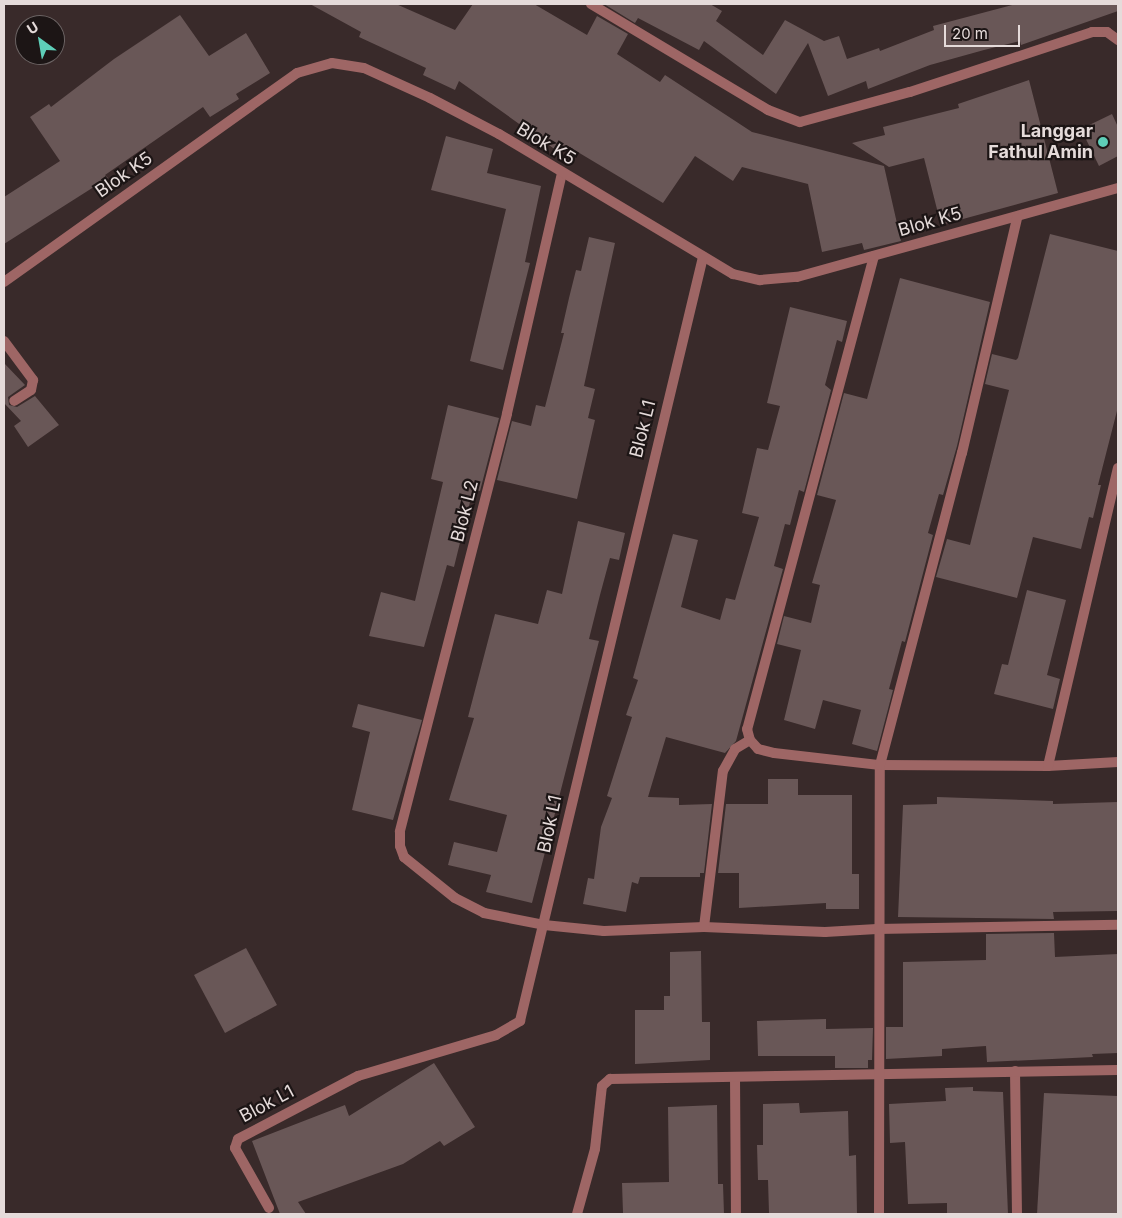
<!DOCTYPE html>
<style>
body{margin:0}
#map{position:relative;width:1122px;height:1218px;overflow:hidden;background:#392a2a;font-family:Inter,sans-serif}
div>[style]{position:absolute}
.building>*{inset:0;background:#695757}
.minor>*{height:10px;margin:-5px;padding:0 5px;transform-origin:5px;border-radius:5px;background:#9e6665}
.dots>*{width:14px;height:14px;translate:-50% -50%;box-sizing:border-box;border:2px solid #1c1515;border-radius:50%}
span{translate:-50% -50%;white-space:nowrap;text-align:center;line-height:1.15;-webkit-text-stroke:4.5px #1c1515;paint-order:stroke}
.poi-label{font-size:18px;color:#e5dbda;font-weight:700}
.right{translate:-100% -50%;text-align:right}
.street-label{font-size:18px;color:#e5dbda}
.frame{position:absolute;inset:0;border:5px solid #e5dbda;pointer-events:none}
.north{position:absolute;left:15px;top:15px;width:50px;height:50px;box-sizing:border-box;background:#1c1515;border:1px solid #6c6464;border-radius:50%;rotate:328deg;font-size:14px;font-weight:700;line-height:20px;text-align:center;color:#e5dbda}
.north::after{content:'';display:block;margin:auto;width:18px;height:22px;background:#5eceb8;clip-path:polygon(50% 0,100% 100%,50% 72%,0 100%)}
.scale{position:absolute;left:944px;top:25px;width:76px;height:22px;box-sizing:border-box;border:2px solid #e5dbda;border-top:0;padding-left:6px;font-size:15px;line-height:18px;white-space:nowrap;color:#e5dbda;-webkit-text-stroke:4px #1c1515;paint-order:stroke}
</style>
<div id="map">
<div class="building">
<i style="clip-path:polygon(310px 4px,396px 4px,455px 30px,473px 4px,534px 4px,587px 35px,597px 16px,628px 34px,617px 54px,660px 82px,665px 75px,752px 132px,884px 166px,901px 241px,864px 250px,862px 243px,822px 252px,808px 184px,742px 167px,733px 181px,695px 156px,663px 203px,566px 145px,560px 153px,459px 81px,455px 90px,423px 75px,426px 68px,359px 37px,361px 32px)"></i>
<i style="clip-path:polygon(604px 4px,710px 4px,722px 11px,716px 21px,763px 55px,785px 20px,824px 41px,839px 36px,847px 59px,879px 48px,880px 51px,934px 30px,933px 26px,1016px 4px,1118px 4px,1118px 11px,1021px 45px,1020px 41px,984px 50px,930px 65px,868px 89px,866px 81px,828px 96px,808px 43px,776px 94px,704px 41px,699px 50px,638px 18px,635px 23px)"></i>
<i style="clip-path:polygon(180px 15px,209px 56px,246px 33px,270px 73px,236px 94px,239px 99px,210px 117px,203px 107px,105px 175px,108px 178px,4px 244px,4px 197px,60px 161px,30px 117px,49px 104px,51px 107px,114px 59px)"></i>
<i style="clip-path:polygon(1029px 80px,1058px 193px,941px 225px,924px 158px,889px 167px,852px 143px,885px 135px,883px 127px,959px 108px,958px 104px)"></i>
<i style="clip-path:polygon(1112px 114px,1118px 127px,1118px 156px,1099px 166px,1081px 129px)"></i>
<i style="clip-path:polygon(446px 136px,493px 149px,487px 173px,541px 186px,525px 262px,530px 263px,503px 370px,470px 361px,506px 209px,431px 190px)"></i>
<i style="clip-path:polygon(1050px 234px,1118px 251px,1118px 407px,1098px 485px,1101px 485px,1093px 518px,1089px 517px,1081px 549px,1033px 537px,1017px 598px,936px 577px,947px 539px,970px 545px,1009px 390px,985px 384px,992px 354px,1016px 360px,1018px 358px)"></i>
<i style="clip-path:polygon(589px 237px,615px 243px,584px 386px,595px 389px,588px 418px,595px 420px,577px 499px,497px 480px,512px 421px,531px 426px,536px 405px,545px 407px,564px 333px,561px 333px,569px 298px,576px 270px,581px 271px)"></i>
<i style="clip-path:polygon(900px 278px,990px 302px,957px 446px,943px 495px,939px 494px,928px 533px,933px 535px,905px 642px,902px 641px,889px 689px,893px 690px,877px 751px,852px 744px,861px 710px,823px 700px,815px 729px,784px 720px,801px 650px,777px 644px,784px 616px,811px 623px,820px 585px,812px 583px,836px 500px,817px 495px,844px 393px,867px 399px)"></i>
<i style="clip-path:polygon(790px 307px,847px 321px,842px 342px,837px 340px,825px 385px,831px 390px,804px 492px,799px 490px,790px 525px,785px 524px,774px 566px,783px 569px,736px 741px,725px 753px,666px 737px,648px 797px,679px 798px,679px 805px,712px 804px,704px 873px,700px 873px,700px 877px,640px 877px,638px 884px,632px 882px,626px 912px,583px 904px,588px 878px,594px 879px,601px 827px,612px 798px,607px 796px,632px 717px,626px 715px,638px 680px,633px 678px,673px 534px,698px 540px,681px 607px,720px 620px,726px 598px,735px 600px,759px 517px,742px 513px,757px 448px,768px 450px,780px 406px,767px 403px)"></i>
<i style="clip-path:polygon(4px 363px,25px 385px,8px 397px,9px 405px,17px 407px,35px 396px,59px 425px,28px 447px,14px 426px,21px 421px,4px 403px)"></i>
<i style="clip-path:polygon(448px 405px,499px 418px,480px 491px,473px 490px,454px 567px,447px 565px,424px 647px,369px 636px,381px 592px,415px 601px,443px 482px,431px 479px)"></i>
<i style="clip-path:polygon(578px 521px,625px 533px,619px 560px,610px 558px,600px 595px,589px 639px,599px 641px,532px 903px,486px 892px,491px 875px,448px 865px,454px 842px,497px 852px,507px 815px,449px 800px,474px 718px,468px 717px,495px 614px,538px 624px,547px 590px,562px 594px)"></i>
<i style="clip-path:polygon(1027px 590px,1066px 600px,1047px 675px,1060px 679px,1053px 709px,994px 694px,1002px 664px,1008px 665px)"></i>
<i style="clip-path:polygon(358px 704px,422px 720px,393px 820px,352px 810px,370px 732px,352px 727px)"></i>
<i style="clip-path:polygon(768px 779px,798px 779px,798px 795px,852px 795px,852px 874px,859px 874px,859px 909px,826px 909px,826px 903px,739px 908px,739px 873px,718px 873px,726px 804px,768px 804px)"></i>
<i style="clip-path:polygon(937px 797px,1053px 801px,1053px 804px,1118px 802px,1118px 911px,1053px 912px,1054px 919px,898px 917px,903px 805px,937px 804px)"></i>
<i style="clip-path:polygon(1054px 933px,1055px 957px,1118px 954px,1118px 1053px,1092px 1054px,1093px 1057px,987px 1062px,986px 1046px,942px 1049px,942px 1056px,886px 1059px,886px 1027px,903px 1027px,903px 962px,986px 960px,986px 934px)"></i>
<i style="clip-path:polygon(246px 948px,277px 1005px,225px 1033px,194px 975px)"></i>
<i style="clip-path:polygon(701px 951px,702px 1022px,710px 1022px,710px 1060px,635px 1064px,635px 1010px,664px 1010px,664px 996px,670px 996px,670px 952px)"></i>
<i style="clip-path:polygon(826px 1019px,826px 1029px,873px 1028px,872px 1060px,868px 1060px,868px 1068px,835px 1068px,835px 1056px,758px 1056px,757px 1021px)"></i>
<i style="clip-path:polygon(434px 1063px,475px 1127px,444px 1146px,440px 1141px,403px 1164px,298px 1202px,306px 1214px,280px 1214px,252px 1141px,345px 1105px,349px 1116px)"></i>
<i style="clip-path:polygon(973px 1087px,973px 1091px,1003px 1092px,1008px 1214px,947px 1214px,947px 1203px,908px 1204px,905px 1142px,890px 1143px,889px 1104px,946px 1101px,945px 1088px)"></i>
<i style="clip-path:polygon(1044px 1093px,1118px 1096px,1118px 1214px,1037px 1214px)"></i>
<i style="clip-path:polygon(799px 1103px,800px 1113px,848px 1111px,849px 1156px,856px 1155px,857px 1214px,769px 1213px,768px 1180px,758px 1180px,757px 1145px,763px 1145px,763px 1104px)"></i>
<i style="clip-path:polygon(717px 1105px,718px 1184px,723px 1184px,724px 1214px,623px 1213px,622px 1183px,669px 1182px,668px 1107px)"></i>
</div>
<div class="minor">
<i style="left:591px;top:4px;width:206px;rotate:30.9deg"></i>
<i style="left:768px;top:110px;width:34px;rotate:21deg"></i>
<i style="left:800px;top:122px;width:114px;rotate:-15.3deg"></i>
<i style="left:910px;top:92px;width:192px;rotate:-18.2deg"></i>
<i style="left:1092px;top:32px;width:15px"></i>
<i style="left:1107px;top:32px;width:14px;rotate:36deg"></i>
<i style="left:562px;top:173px;width:247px;rotate:102.9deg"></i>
<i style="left:507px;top:414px;width:431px;rotate:104.4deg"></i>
<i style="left:400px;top:832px;width:14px;rotate:90deg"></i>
<i style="left:400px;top:846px;width:12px;rotate:70deg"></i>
<i style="left:404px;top:857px;width:65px;rotate:38.8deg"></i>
<i style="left:455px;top:898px;width:33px;rotate:27deg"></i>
<i style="left:484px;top:913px;width:61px;rotate:11.3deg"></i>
<i style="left:544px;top:925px;width:60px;rotate:5.7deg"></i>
<i style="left:604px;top:931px;width:100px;rotate:-2.3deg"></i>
<i style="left:704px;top:927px;width:121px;rotate:2.4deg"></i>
<i style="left:825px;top:932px;width:52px;rotate:-3.3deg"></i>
<i style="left:877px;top:929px;width:241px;rotate:-1deg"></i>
<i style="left:874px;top:256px;width:490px;rotate:105deg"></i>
<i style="left:747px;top:729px;width:11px;rotate:75deg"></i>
<i style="left:750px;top:740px;width:12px;rotate:48deg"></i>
<i style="left:758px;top:749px;width:16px;rotate:14deg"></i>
<i style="left:774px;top:753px;width:107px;rotate:6.5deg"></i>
<i style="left:880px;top:765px;width:168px;rotate:0.3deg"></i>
<i style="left:1048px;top:766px;width:70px;rotate:-3.3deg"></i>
<i style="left:4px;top:282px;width:360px;rotate:-35.5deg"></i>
<i style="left:297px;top:73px;width:36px;rotate:-16deg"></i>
<i style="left:332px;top:63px;width:32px;rotate:9deg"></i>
<i style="left:364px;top:68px;width:72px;rotate:24.4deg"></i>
<i style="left:430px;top:98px;width:78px;rotate:27.6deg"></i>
<i style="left:499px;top:134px;width:273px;rotate:30.9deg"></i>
<i style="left:733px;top:274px;width:28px;rotate:13deg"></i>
<i style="left:760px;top:280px;width:37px;rotate:-5deg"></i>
<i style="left:797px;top:277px;width:333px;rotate:-15.5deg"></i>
<i style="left:4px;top:341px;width:49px;rotate:53.4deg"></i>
<i style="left:33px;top:380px;width:10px;rotate:101deg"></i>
<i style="left:31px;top:390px;width:20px;rotate:147deg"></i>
<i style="left:1048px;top:766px;width:306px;rotate:-76.8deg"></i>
<i style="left:704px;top:927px;width:157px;rotate:-83.1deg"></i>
<i style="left:723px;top:771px;width:25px;rotate:-61deg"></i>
<i style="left:735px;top:749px;width:17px;rotate:-31deg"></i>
<i style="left:1015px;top:1071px;width:143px;rotate:89.2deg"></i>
<i style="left:735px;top:1077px;width:137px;rotate:89.6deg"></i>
<i style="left:269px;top:1208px;width:69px;rotate:-119.5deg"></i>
<i style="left:235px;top:1148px;width:9px;rotate:-72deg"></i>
<i style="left:238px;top:1139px;width:136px;rotate:-27.7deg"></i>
<i style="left:358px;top:1076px;width:144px;rotate:-16.5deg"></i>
<i style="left:496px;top:1035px;width:28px;rotate:-30deg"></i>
<i style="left:520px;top:1021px;width:786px;rotate:-76.53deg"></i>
<i style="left:577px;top:1214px;width:67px;rotate:-74.5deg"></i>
<i style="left:595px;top:1149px;width:63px;rotate:-83.7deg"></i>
<i style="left:602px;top:1086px;width:11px;rotate:-41deg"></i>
<i style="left:610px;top:1079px;width:508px;rotate:-1.01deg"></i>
<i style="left:879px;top:1214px;width:449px;rotate:-89.9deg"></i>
<i style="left:880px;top:765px;width:323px;rotate:-75.3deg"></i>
<i style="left:962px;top:453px;width:241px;rotate:-76.8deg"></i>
</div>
<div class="dots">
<i style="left:1103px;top:142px;background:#5eceb8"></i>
</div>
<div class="poi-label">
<span class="right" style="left:1093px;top:142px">Langgar<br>Fathul Amin</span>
</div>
<div class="street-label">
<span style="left:546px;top:144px;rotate:31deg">Blok K5</span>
<span style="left:124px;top:175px;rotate:-35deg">Blok K5</span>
<span style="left:930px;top:222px;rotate:-16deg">Blok K5</span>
<span style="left:643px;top:429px;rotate:-76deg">Blok L1</span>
<span style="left:465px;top:511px;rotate:-76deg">Blok L2</span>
<span style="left:550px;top:824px;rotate:-78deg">Blok L1</span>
<span style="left:267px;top:1104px;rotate:-28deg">Blok L1</span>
</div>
<div class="frame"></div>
<div class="north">U</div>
<div class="scale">20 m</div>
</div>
